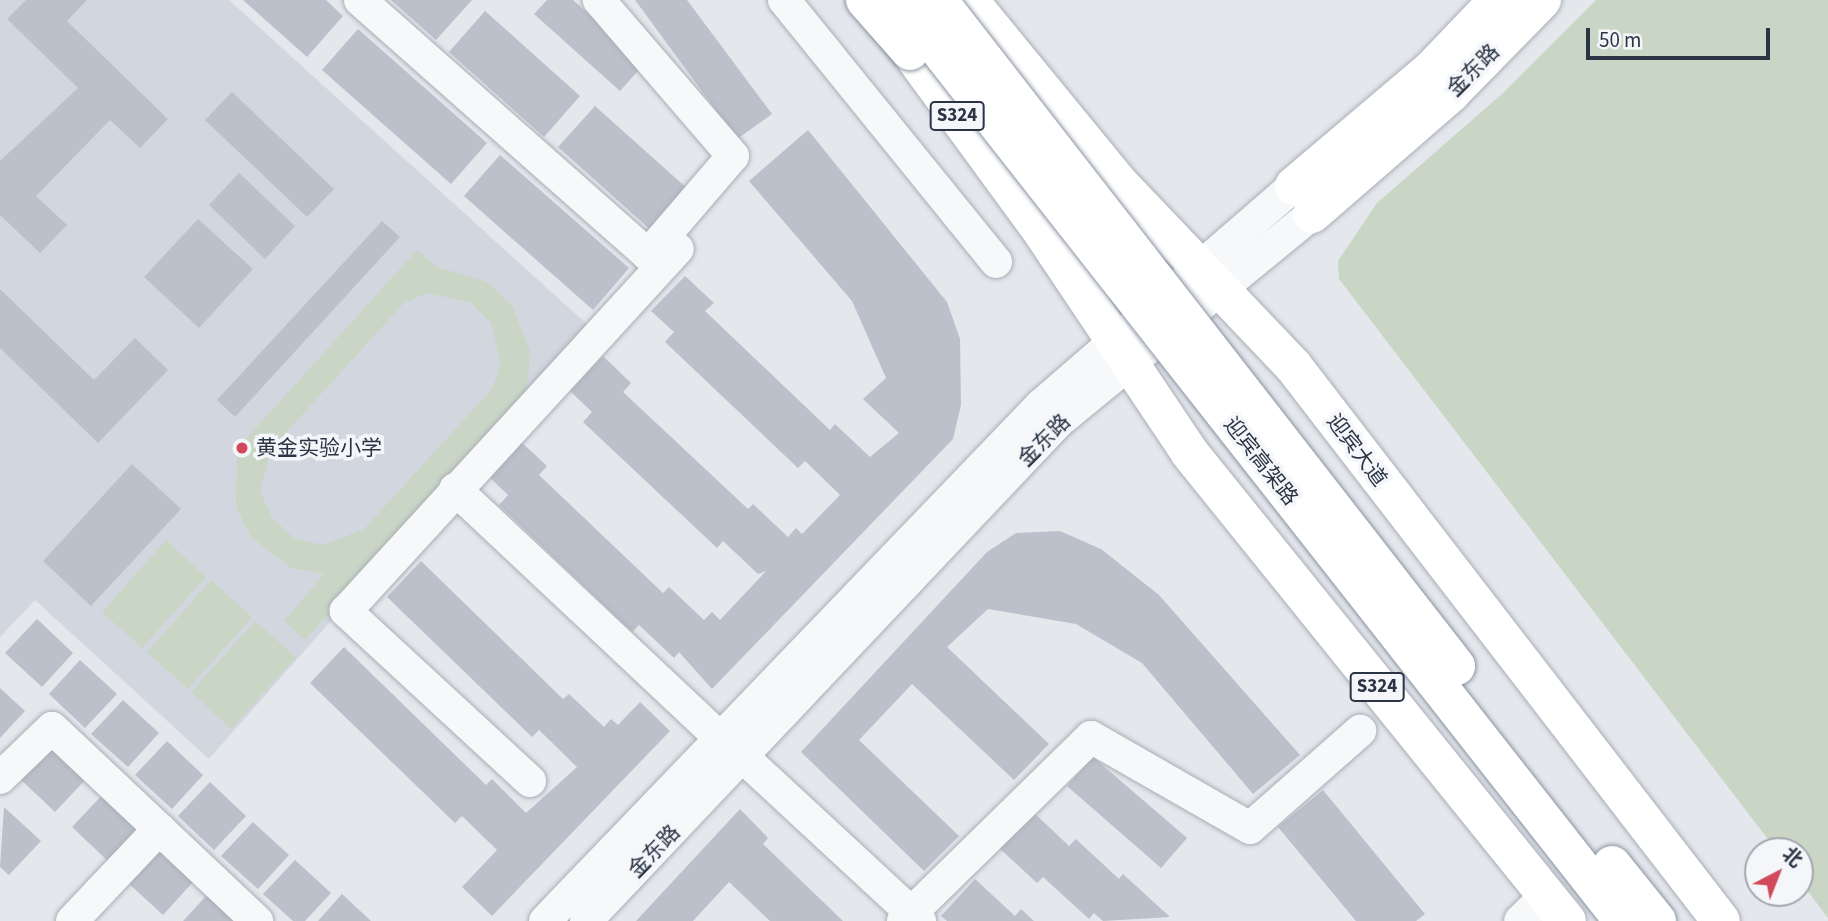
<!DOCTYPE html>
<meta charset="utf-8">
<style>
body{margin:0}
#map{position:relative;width:1828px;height:921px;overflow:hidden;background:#e4e7ec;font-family:"Source Sans 3","Noto Sans SC",sans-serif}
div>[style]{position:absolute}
.built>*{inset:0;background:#d2d6de}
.green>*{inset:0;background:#c9d6c5}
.building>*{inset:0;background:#bbc0ca}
.roads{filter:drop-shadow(0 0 2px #a9aeb7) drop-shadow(0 0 2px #a9aeb7)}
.minor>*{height:32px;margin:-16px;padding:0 16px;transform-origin:16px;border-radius:16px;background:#f7f8fa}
.major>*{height:38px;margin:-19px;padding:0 19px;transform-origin:19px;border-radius:19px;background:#fff}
.bridges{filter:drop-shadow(0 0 2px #8b94a3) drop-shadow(0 0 2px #8b94a3)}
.highway-bridge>*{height:38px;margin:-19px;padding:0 19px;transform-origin:19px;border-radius:19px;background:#fff}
.dots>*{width:19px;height:19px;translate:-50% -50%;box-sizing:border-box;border:4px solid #f4f6f9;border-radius:50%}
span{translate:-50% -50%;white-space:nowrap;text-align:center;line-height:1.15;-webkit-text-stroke:7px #f4f6f9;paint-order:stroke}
.shield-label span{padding:2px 5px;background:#f4f6f9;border:2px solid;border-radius:5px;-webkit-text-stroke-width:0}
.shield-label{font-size:19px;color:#2b3445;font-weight:700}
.street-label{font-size:21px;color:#2b3445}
.poi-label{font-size:21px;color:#2b3445}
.left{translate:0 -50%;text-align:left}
.north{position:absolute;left:1744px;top:837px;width:70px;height:70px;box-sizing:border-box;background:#f4f6f9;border:2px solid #a4a8b1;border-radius:50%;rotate:42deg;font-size:19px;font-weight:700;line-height:28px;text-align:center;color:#2b3445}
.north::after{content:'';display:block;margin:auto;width:24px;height:32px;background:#d1495b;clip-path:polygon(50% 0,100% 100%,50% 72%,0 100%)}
.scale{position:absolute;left:1586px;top:28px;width:184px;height:32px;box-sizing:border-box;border:4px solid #2b3445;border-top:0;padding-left:9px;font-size:21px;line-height:24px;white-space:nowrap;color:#2b3445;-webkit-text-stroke:5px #f4f6f9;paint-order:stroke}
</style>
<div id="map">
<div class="built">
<i style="clip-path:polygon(0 0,229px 0,590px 327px,209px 759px,35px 600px,0 637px)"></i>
</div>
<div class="green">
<i style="clip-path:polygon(1596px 0,1828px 0,1828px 918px,1800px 881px,1800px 851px,1777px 851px,1339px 279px,1338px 261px,1377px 203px,1502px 94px)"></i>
<i style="clip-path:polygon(evenodd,417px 250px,437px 267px,487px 282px,512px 305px,530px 351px,528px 384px,522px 400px,305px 640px,284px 621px,324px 574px,291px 568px,251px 537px,236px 507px,237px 457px,244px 441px,417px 250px,426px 293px,470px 302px,491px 323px,501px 365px,492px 389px,364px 529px,323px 545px,294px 538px,272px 518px,260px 491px,271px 449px,403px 304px,426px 293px)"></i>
<i style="clip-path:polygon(166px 540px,206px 577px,142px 648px,102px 612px)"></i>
<i style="clip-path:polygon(211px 580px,252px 617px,188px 689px,147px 652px)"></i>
<i style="clip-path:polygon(255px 621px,296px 657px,231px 729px,191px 692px)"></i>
</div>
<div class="building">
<i style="clip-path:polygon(26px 0,87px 0,67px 21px,168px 119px,140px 148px,110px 120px,36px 196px,67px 225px,40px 253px,0 215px,0 161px,78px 88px,7px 19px)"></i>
<i style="clip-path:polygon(243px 0,326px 0,343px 16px,307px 57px)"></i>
<i style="clip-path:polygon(391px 0,472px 0,436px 40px)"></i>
<i style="clip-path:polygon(547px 0,573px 0,644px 64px,620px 91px,534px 14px)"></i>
<i style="clip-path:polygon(635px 0,687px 0,772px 114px,737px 139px)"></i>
<i style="clip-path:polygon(485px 11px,580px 96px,544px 137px,449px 52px)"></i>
<i style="clip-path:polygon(358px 29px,487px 143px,451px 184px,322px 70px)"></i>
<i style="clip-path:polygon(232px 92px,334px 189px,307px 217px,205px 120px)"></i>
<i style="clip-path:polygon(595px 106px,690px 191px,653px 232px,558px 147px)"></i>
<i style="clip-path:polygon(808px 130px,947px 302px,960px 339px,961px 405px,953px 439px,712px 689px,679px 652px,674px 658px,639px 625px,632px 632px,499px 505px,508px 495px,486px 474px,518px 439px,547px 466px,539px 475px,663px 593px,669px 587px,704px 620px,712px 612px,720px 620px,766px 571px,758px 574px,723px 541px,717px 548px,583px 422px,592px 412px,570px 391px,603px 356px,631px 383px,623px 392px,748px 509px,753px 504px,788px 537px,796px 528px,802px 534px,840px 495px,805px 461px,798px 468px,665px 342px,674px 332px,651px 311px,685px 276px,714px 303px,705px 311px,830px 430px,835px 424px,870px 457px,899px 433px,863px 399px,886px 378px,852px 301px,749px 181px)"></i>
<i style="clip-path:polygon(500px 155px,629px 268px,593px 310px,464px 196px)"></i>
<i style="clip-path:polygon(239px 173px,295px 226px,265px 259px,209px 205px)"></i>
<i style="clip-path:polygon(198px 219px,253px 269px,199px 328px,144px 277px)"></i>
<i style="clip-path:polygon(382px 221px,400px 237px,235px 417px,217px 400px)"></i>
<i style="clip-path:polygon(0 289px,94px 380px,135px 338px,168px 370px,98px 443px,0 348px)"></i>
<i style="clip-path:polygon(132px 464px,181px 509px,91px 606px,43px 561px)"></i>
<i style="clip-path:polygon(1060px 531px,1101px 549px,1159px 595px,1300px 755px,1253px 794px,1142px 663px,1076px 624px,988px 609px,947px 647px,1049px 744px,1014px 780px,912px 684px,859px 740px,959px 836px,924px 871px,801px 752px,987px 552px,1016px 533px)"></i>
<i style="clip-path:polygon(421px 561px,563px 699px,569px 694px,604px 727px,611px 719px,618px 725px,640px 702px,670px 731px,492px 916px,462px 887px,497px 850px,462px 816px,455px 823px,310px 683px,344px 647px,486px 785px,492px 779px,526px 813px,577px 767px,539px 730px,532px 737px,387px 597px)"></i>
<i style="clip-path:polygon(37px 619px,73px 653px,42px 687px,5px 653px)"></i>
<i style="clip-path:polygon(80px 660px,117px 694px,85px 728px,49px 694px)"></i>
<i style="clip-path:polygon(0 688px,25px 711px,0 738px)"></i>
<i style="clip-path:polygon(123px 700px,159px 733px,128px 767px,91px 734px)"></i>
<i style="clip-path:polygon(167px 741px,203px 775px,172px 809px,135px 775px)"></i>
<i style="clip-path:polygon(50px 744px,87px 778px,55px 812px,19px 778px)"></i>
<i style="clip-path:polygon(1093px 757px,1187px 838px,1161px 868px,1067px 786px)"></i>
<i style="clip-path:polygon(210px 782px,246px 816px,214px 850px,178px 816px)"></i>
<i style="clip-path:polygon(1323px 790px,1425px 914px,1416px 921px,1356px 921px,1278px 827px)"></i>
<i style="clip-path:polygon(104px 793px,140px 827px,108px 861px,72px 827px)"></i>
<i style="clip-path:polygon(4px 807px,41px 841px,9px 875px,0 867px)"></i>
<i style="clip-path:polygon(740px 809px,768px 838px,763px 844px,843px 921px,770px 921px,729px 882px,693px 921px,636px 921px)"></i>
<i style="clip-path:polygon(1030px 809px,1069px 846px,1076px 839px,1119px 879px,1123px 874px,1170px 917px,1103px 921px,1094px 913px,1089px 919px,1043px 877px,1037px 883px,996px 845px)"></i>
<i style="clip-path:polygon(253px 822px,289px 855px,258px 889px,221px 856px)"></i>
<i style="clip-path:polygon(158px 847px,194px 881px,163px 915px,127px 882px)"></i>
<i style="clip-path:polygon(295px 860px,331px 893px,305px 921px,293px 921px,263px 894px)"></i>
<i style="clip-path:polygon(975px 879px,1015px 916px,1021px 909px,1034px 921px,947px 921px,941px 916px)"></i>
<i style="clip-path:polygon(342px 894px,371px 921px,318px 921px)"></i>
<i style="clip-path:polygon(207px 895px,235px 921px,183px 921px)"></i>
</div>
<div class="roads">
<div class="minor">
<i style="left:360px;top:0;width:385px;rotate:41.5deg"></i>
<i style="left:648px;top:255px;width:130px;rotate:-49.4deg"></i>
<i style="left:733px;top:156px;width:206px;rotate:-130.7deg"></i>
<i style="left:784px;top:0;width:337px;rotate:51deg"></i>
<i style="left:455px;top:489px;width:366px;rotate:43.2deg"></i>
<i style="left:744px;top:758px;width:240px;rotate:42.8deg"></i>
<i style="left:0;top:778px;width:72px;rotate:-43.9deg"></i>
<i style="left:52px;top:728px;width:282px;rotate:43.3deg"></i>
<i style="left:530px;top:781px;width:251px;rotate:-137.3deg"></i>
<i style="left:346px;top:611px;width:491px;rotate:-47.5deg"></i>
<i style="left:72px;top:921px;width:127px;rotate:-46.6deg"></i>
<i style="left:545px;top:921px;width:716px;rotate:-46.13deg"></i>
<i style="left:1041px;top:405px;width:335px;rotate:-40.9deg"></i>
<i style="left:586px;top:921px;width:687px;rotate:-46.59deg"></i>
<i style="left:1058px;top:422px;width:328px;rotate:-39.3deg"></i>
<i style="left:903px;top:921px;width:263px;rotate:-44.4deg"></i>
<i style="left:1091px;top:737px;width:183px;rotate:29.8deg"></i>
<i style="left:1250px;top:828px;width:147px;rotate:-41.4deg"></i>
<i style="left:1520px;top:921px;width:36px;rotate:-44deg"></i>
</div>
<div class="major">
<i style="left:969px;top:0;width:235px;rotate:50.7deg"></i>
<i style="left:1118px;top:182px;width:255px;rotate:46.4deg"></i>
<i style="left:1294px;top:367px;width:699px;rotate:52.38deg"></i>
<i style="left:890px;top:24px;width:258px;rotate:53.8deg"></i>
<i style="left:1042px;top:232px;width:265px;rotate:56.2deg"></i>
<i style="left:1189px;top:452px;width:602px;rotate:51.13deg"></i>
<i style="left:1294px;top:186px;width:181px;rotate:-40.3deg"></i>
<i style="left:1432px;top:69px;width:95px;rotate:-46.3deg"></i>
<i style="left:1312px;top:214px;width:184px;rotate:-41deg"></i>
<i style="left:1451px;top:93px;width:130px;rotate:-45.6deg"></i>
</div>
</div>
<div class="bridges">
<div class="highway-bridge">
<i style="left:865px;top:0;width:68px;rotate:48.6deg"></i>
<i style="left:900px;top:0;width:1171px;rotate:51.87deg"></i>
<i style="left:938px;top:0;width:844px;rotate:52.13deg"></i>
<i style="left:1612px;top:865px;width:72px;rotate:51.2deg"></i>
</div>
</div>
<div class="dots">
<i style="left:242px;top:448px;background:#d1495b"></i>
</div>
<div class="shield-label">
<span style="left:957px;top:116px">S324</span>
<span style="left:1377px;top:687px">S324</span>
</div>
<div class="street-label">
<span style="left:1473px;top:70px;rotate:-45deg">金东路</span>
<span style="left:1044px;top:440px;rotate:-45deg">金东路</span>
<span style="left:1357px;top:450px;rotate:53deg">迎宾大道</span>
<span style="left:1261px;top:461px;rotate:52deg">迎宾高架路</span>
<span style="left:654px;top:851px;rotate:-46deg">金东路</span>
</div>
<div class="poi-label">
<span class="left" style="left:256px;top:448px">黄金实验小学</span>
</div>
<div class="north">北</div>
<div class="scale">50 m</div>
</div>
